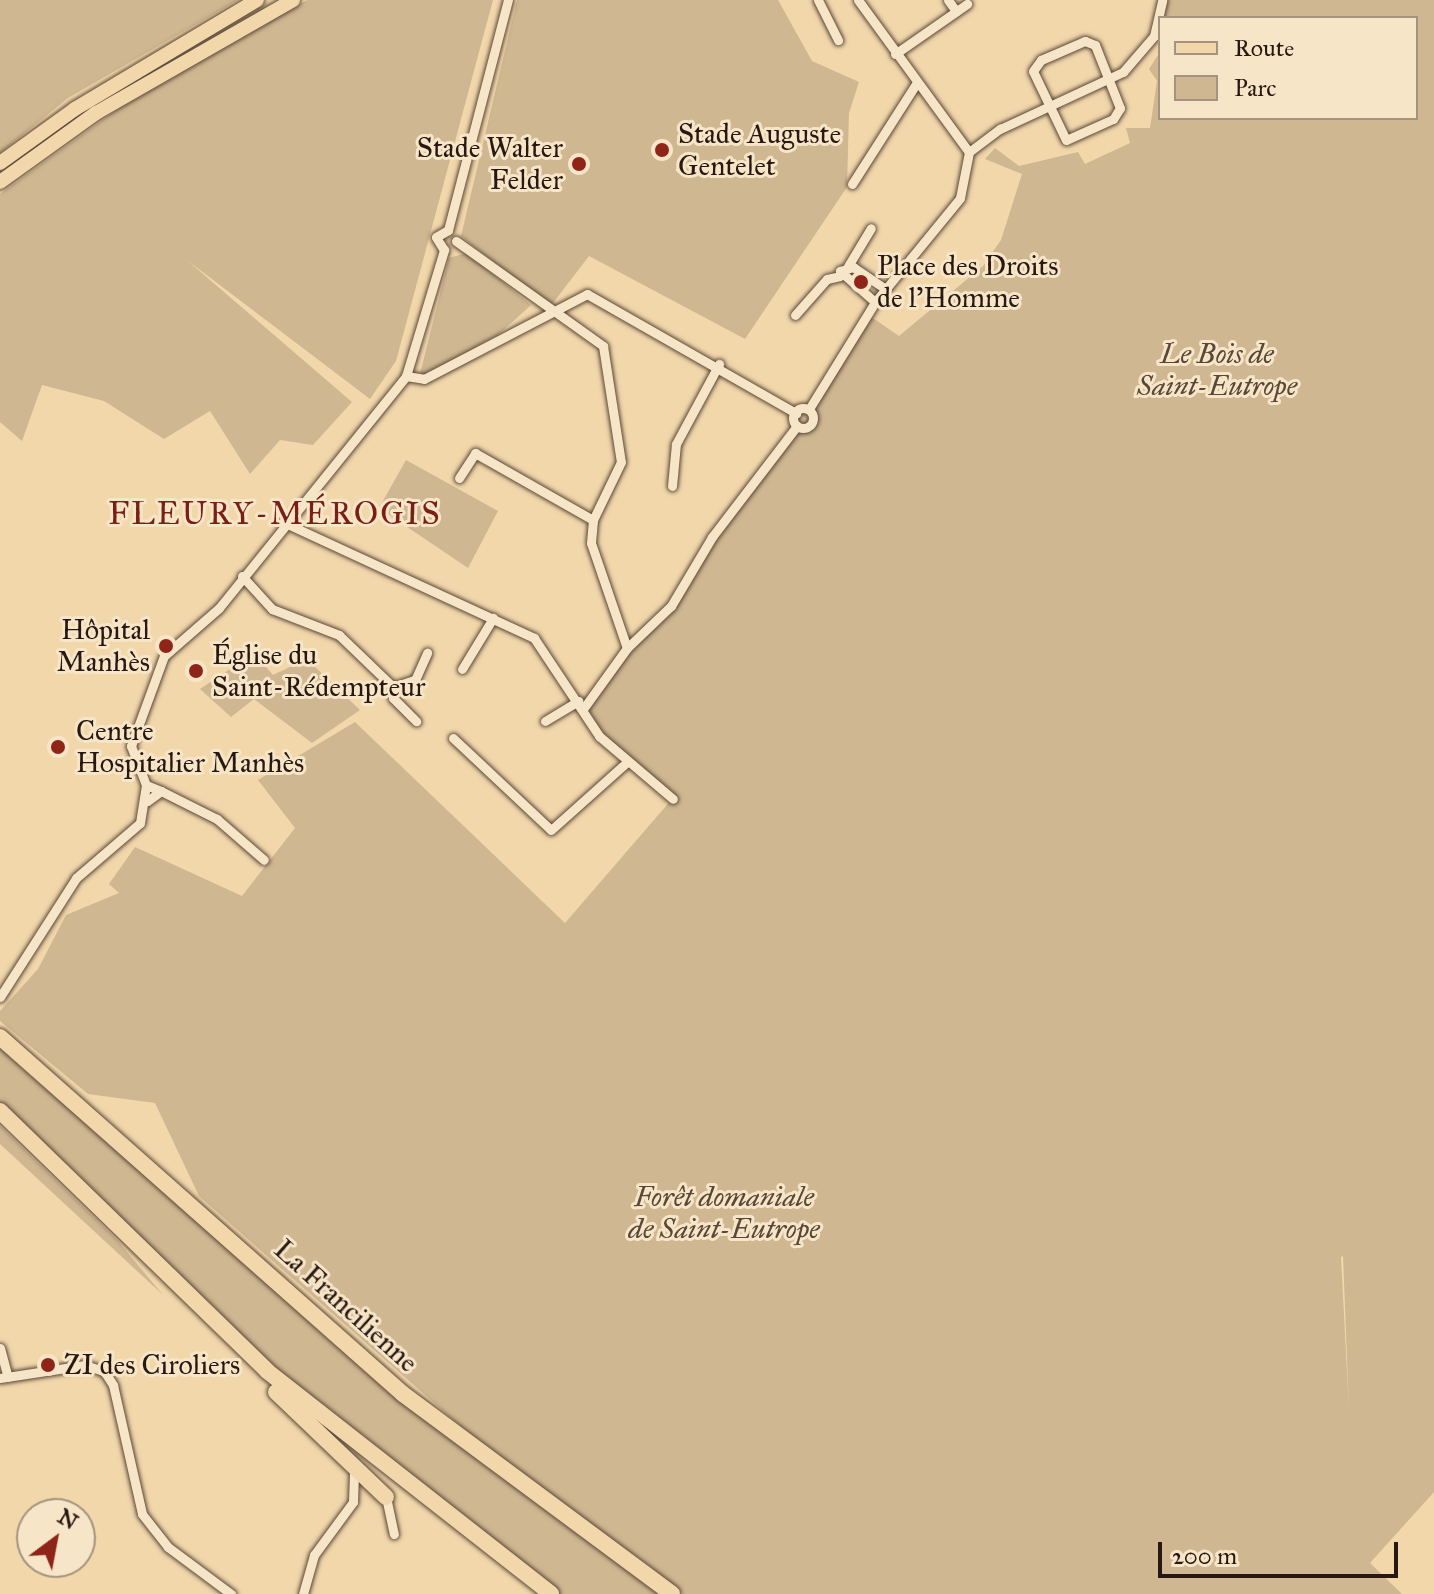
<!DOCTYPE html>
<meta charset="utf-8">
<style>
body{margin:0}
#map{position:relative;width:1434px;height:1594px;overflow:hidden;background:#f2d7ab;font-family:"IM FELL Great Primer",serif}
div>[style]{position:absolute}
.green>*{inset:0;background:#cfb791}
.roads{filter:drop-shadow(0 0 2px #5a4838) drop-shadow(0 0 2px #5a4838)}
.street>*{height:9px;margin:-4.5px;padding:0 4.5px;transform-origin:4.5px;border-radius:4.5px;background:#f7e5c8}
.street>.ring{margin:-4.5px;padding:0;box-sizing:content-box;background:none;border:9px solid #f7e5c8;border-radius:50%}
.primary>*{height:14px;margin:-7px;padding:0 7px;transform-origin:7px;border-radius:7px;background:#f2d7ab}
.highway>*{height:16px;margin:-8px;padding:0 8px;transform-origin:8px;border-radius:8px;background:#f2d7ab}
.dots>*{width:22px;height:22px;translate:-50% -50%;box-sizing:border-box;border:4px solid #f7e5c8;border-radius:50%}
span{translate:-50% -50%;white-space:nowrap;text-align:center;line-height:1.15;-webkit-text-stroke:6px #f7e5c8;paint-order:stroke}
.poi-label{font-size:28px;color:#271911}
.left{translate:0 -50%;text-align:left}
.right{translate:-100% -50%;text-align:right}
.park-label{font-size:28px;color:#594837;font-style:italic}
.street-label{font-size:28px;color:#271911}
.quarter-label{font-size:32px;color:#7a1f14;letter-spacing:2px}
.legend{position:absolute;left:1158px;top:16px;width:260px;height:104px;box-sizing:border-box;background:#f7e5c8;border:2px solid #a4937f;margin:0;padding:10px 14px;list-style:none;font-size:24px;color:#271911}
.legend li{display:flex;align-items:center;gap:16px;height:40px}
.legend b{width:40px;border:2px solid #a4937f}
.north{position:absolute;left:16px;top:1498px;width:80px;height:80px;box-sizing:border-box;background:#f7e5c8;border:2px solid #a4937f;border-radius:50%;rotate:32deg;font-size:22px;font-weight:700;line-height:32px;text-align:center;color:#271911}
.north::after{content:'';display:block;margin:auto;width:28px;height:36px;background:#8f2418;clip-path:polygon(50% 0,100% 100%,50% 72%,0 100%)}
.scale{position:absolute;left:1158px;top:1542px;width:240px;height:36px;box-sizing:border-box;border:4px solid #271911;border-top:0;padding-left:10px;font-size:24px;line-height:28px;white-space:nowrap;color:#271911;-webkit-text-stroke:6px #f7e5c8;paint-order:stroke}
</style>
<div id="map">
<div class="green">
<i style="clip-path:polygon(0 0,238px 0,68px 98px,0 153px)"></i>
<i style="clip-path:polygon(307px 0,493px 0,396px 361px,370px 399px,188px 261px,352px 402px,313px 445px,280px 440px,250px 474px,210px 411px,164px 439px,104px 401px,42px 385px,22px 441px,0 422px,0 194px,143px 91px)"></i>
<i style="clip-path:polygon(517px 0,778px 0,812px 61px,859px 82px,849px 113px,847px 187px,745px 339px,589px 256px,550px 307px,461px 236px)"></i>
<i style="clip-path:polygon(evenodd,1167px 0,1434px 0,1434px 1492px,1370px 1563px,1402px 1594px,683px 1594px,490px 1452px,199px 1196px,155px 1103px,88px 1094px,0 1021px,0 1011px,38px 969px,66px 915px,119px 893px,109px 884px,135px 847px,242px 896px,295px 828px,258px 780px,355px 722px,565px 923px,672px 799px,629px 767px,583px 709px,664px 613px,797px 426px,810px 425px,809px 409px,867px 314px,899px 336px,983px 266px,1001px 240px,1022px 174px,985px 159px,995px 148px,1019px 166px,1078px 152px,1085px 164px,1130px 143px,1126px 128px,1150px 128px,1157px 81px,1149px 69px,1160px 52px,1160px 118px,1416px 118px,1416px 18px,1164px 18px,1167px 0,1343px 1256px,1349px 1410px,1341px 1257px,1343px 1256px)"></i>
<i style="clip-path:polygon(467px 253px,531px 305px,498px 335px,419px 378px,449px 258px)"></i>
<i style="clip-path:polygon(406px 460px,498px 511px,468px 568px,379px 508px)"></i>
<i style="clip-path:polygon(254px 653px,273px 675px,307px 659px,360px 710px,312px 743px,254px 699px,231px 717px,200px 689px)"></i>
<i style="clip-path:polygon(0 1044px,406px 1403px,664px 1594px,559px 1594px,306px 1397px,0 1105px)"></i>
<i style="clip-path:polygon(0 1126px,117px 1240px,163px 1295px,0 1144px)"></i>
</div>
<div class="roads">
<div class="street">
<i style="left:818px;top:0;width:45px;rotate:63.4deg"></i>
<i style="left:858px;top:0;width:188px;rotate:53.9deg"></i>
<i style="left:948px;top:0;width:14px;rotate:54deg"></i>
<i style="left:1085px;top:41px;width:11px;rotate:22deg"></i>
<i style="left:1095px;top:45px;width:68px;rotate:68.4deg"></i>
<i style="left:1120px;top:108px;width:13px;rotate:122deg"></i>
<i style="left:1113px;top:119px;width:51px;rotate:155.9deg"></i>
<i style="left:1066px;top:140px;width:76px;rotate:-115.6deg"></i>
<i style="left:1033px;top:71px;width:14px;rotate:-54deg"></i>
<i style="left:1041px;top:60px;width:48px;rotate:-23.4deg"></i>
<i style="left:895px;top:54px;width:88px;rotate:-34.8deg"></i>
<i style="left:852px;top:184px;width:119px;rotate:-57.4deg"></i>
<i style="left:448px;top:230px;width:238px;rotate:-75.4deg"></i>
<i style="left:456px;top:241px;width:181px;rotate:35.5deg"></i>
<i style="left:603px;top:346px;width:117px;rotate:81.2deg"></i>
<i style="left:621px;top:462px;width:64px;rotate:115.8deg"></i>
<i style="left:593px;top:520px;width:23px;rotate:95deg"></i>
<i style="left:591px;top:543px;width:111px;rotate:71.1deg"></i>
<i style="left:627px;top:648px;width:75px;rotate:125.8deg"></i>
<i style="left:444px;top:250px;width:15px;rotate:-122deg"></i>
<i style="left:436px;top:237px;width:14px;rotate:-30deg"></i>
<i style="left:848px;top:266px;width:44px;rotate:-58.8deg"></i>
<i style="left:875px;top:302px;width:47px;rotate:-138.5deg"></i>
<i style="left:840px;top:271px;width:14px;rotate:-17deg"></i>
<i style="left:853px;top:267px;width:40px;rotate:34deg"></i>
<i style="left:795px;top:315px;width:48px;rotate:-48.4deg"></i>
<i style="left:827px;top:279px;width:13px;rotate:-13deg"></i>
<i style="left:406px;top:376px;width:18px;rotate:9deg"></i>
<i style="left:424px;top:379px;width:184px;rotate:-27.5deg"></i>
<i style="left:587px;top:294px;width:241px;rotate:29.7deg"></i>
<i class="ring" style="left:793px;top:408px;width:11px;height:11px"></i>
<i style="left:809px;top:409px;width:126px;rotate:-58.3deg"></i>
<i style="left:875px;top:302px;width:134px;rotate:-50.7deg"></i>
<i style="left:960px;top:198px;width:47px;rotate:-78.9deg"></i>
<i style="left:969px;top:152px;width:39px;rotate:-37deg"></i>
<i style="left:1000px;top:129px;width:136px;rotate:-24.9deg"></i>
<i style="left:1123px;top:72px;width:48px;rotate:-49.3deg"></i>
<i style="left:1154px;top:36px;width:37px;rotate:-77deg"></i>
<i style="left:459px;top:478px;width:30px;rotate:-57deg"></i>
<i style="left:475px;top:453px;width:136px;rotate:29.6deg"></i>
<i style="left:672px;top:486px;width:42px;rotate:-84.6deg"></i>
<i style="left:676px;top:444px;width:91px;rotate:-61.7deg"></i>
<i style="left:283px;top:522px;width:277px;rotate:24.8deg"></i>
<i style="left:534px;top:638px;width:118px;rotate:56.4deg"></i>
<i style="left:599px;top:736px;width:97px;rotate:40.4deg"></i>
<i style="left:242px;top:576px;width:45px;rotate:47.7deg"></i>
<i style="left:272px;top:609px;width:72px;rotate:21.2deg"></i>
<i style="left:339px;top:635px;width:75px;rotate:43.9deg"></i>
<i style="left:393px;top:687px;width:23px;rotate:-18deg"></i>
<i style="left:415px;top:680px;width:30px;rotate:-66deg"></i>
<i style="left:627px;top:648px;width:61px;rotate:-43.7deg"></i>
<i style="left:671px;top:606px;width:80px;rotate:-59.3deg"></i>
<i style="left:712px;top:537px;width:140px;rotate:-52.6deg"></i>
<i style="left:462px;top:669px;width:60px;rotate:-58.7deg"></i>
<i style="left:393px;top:687px;width:11px;rotate:90deg"></i>
<i style="left:393px;top:698px;width:33px;rotate:45deg"></i>
<i style="left:545px;top:721px;width:39px;rotate:-31deg"></i>
<i style="left:453px;top:738px;width:134px;rotate:43.2deg"></i>
<i style="left:551px;top:830px;width:101px;rotate:-41.8deg"></i>
<i style="left:146px;top:785px;width:42px;rotate:-111deg"></i>
<i style="left:131px;top:746px;width:96px;rotate:-69.9deg"></i>
<i style="left:164px;top:656px;width:73px;rotate:-41.1deg"></i>
<i style="left:219px;top:608px;width:298px;rotate:-51.1deg"></i>
<i style="left:406px;top:376px;width:132px;rotate:-73.2deg"></i>
<i style="left:146px;top:785px;width:16px;rotate:22deg"></i>
<i style="left:161px;top:791px;width:17px;rotate:144deg"></i>
<i style="left:161px;top:791px;width:63px;rotate:26.6deg"></i>
<i style="left:217px;top:819px;width:62px;rotate:41.1deg"></i>
<i style="left:0;top:997px;width:141px;rotate:-57.4deg"></i>
<i style="left:76px;top:878px;width:84px;rotate:-40.7deg"></i>
<i style="left:140px;top:823px;width:38px;rotate:-81deg"></i>
<i style="left:0;top:1348px;width:30px;rotate:75deg"></i>
<i style="left:0;top:1378px;width:86px;rotate:-8.7deg"></i>
<i style="left:85px;top:1365px;width:20px;rotate:18deg"></i>
<i style="left:104px;top:1371px;width:17px;rotate:57deg"></i>
<i style="left:113px;top:1385px;width:132px;rotate:77.3deg"></i>
<i style="left:142px;top:1514px;width:42px;rotate:51.8deg"></i>
<i style="left:168px;top:1547px;width:79px;rotate:36.7deg"></i>
<i style="left:386px;top:1497px;width:38px;rotate:78deg"></i>
<i style="left:303px;top:1594px;width:41px;rotate:-74.2deg"></i>
<i style="left:314px;top:1555px;width:66px;rotate:-53.7deg"></i>
<i style="left:353px;top:1502px;width:32px;rotate:-88deg"></i>
</div>
<div class="primary">
<i style="left:0;top:163px;width:92px;rotate:-35.8deg"></i>
<i style="left:75px;top:109px;width:212px;rotate:-30.9deg"></i>
<i style="left:0;top:182px;width:118px;rotate:-35.7deg"></i>
<i style="left:96px;top:113px;width:227px;rotate:-29.8deg"></i>
</div>
<div class="highway">
<i style="left:0;top:1037px;width:538px;rotate:41.54deg"></i>
<i style="left:403px;top:1394px;width:335px;rotate:36.6deg"></i>
<i style="left:0;top:1111px;width:373px;rotate:44.2deg"></i>
<i style="left:267px;top:1371px;width:361px;rotate:38.1deg"></i>
<i style="left:276px;top:1392px;width:152px;rotate:43.7deg"></i>
</div>
</div>
<div class="dots">
<i style="left:662px;top:150px;background:#8f2418"></i>
<i style="left:579px;top:164px;background:#8f2418"></i>
<i style="left:861px;top:282px;background:#8f2418"></i>
<i style="left:166px;top:646px;background:#8f2418"></i>
<i style="left:196px;top:671px;background:#8f2418"></i>
<i style="left:58px;top:747px;background:#8f2418"></i>
<i style="left:48px;top:1365px;background:#8f2418"></i>
</div>
<div class="poi-label">
<span class="left" style="left:678px;top:150px">Stade Auguste<br>Gentelet</span>
<span class="right" style="left:563px;top:164px">Stade Walter<br>Felder</span>
<span class="left" style="left:877px;top:282px">Place des Droits<br>de l'Homme</span>
<span class="right" style="left:150px;top:646px">Hôpital<br>Manhès</span>
<span class="left" style="left:212px;top:671px">Église du<br>Saint-Rédempteur</span>
<span class="left" style="left:76px;top:747px">Centre<br>Hospitalier Manhès</span>
<span class="left" style="left:64px;top:1365px">ZI des Ciroliers</span>
</div>
<div class="park-label">
<span style="left:1217px;top:370px">Le Bois de<br>Saint-Eutrope</span>
<span style="left:724px;top:1213px">Forêt domaniale<br>de Saint-Eutrope</span>
</div>
<div class="street-label">
<span style="left:346px;top:1306px;rotate:42deg">La Francilienne</span>
</div>
<div class="quarter-label">
<span style="left:275px;top:514px">FLEURY-MÉROGIS</span>
</div>
<ul class="legend">
<li><b style="height:10px;background:#f2d7ab"></b>Route</li>
<li><b style="height:22px;background:#cfb791"></b>Parc</li>
</ul>
<div class="north">N</div>
<div class="scale">200 m</div>
</div>
